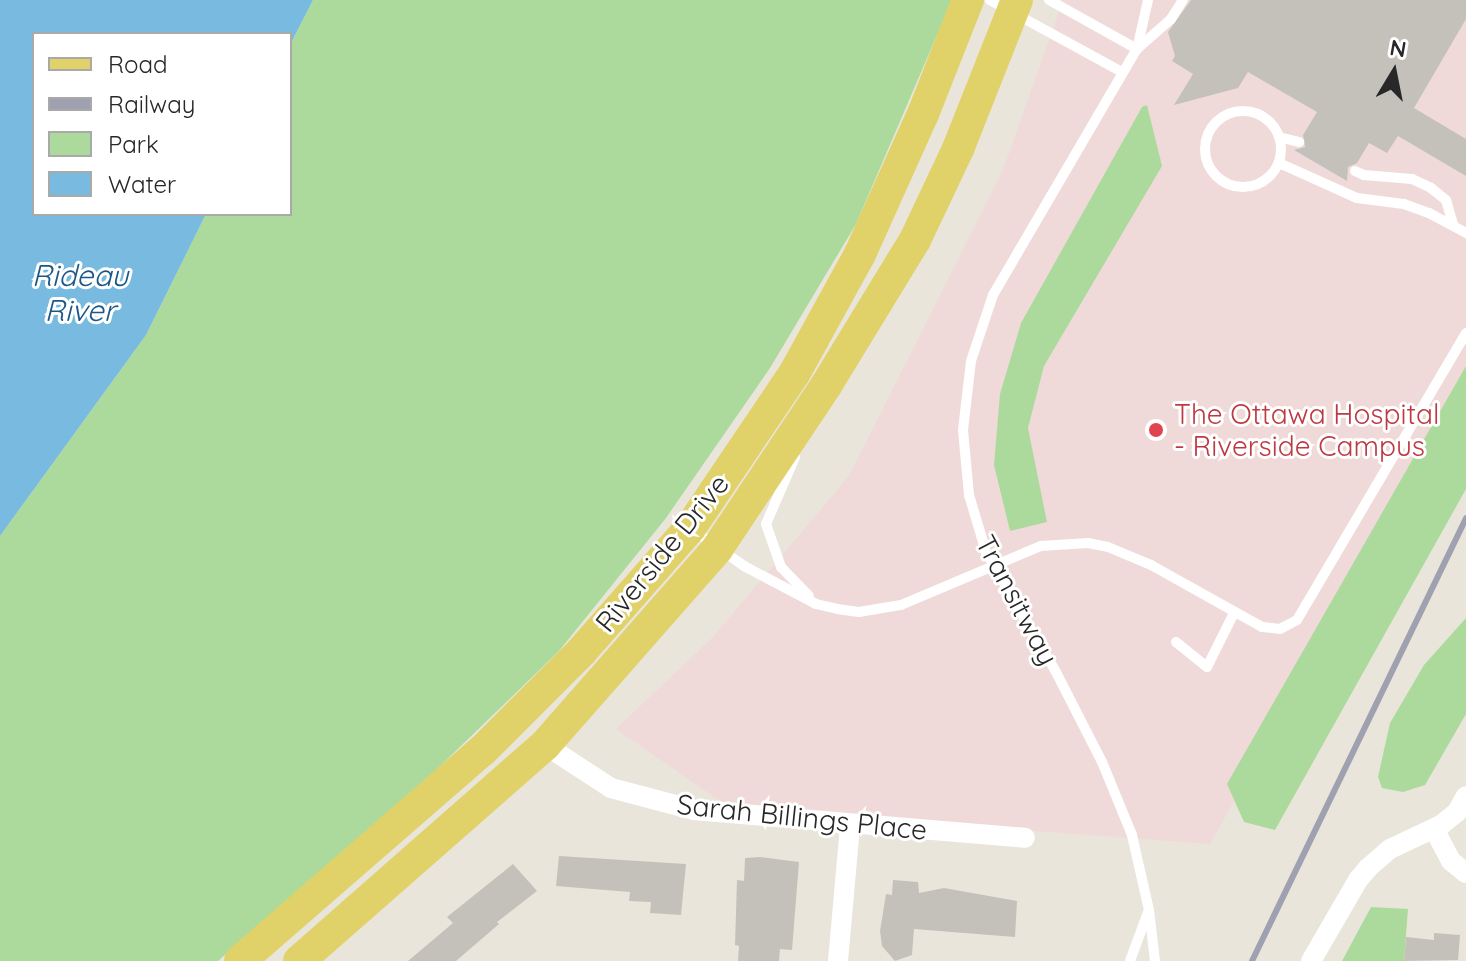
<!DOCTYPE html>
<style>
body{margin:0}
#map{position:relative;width:1466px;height:961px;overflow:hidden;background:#e9e5db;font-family:Quicksand,sans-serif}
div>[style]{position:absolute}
.medical>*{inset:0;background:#efdad9}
.green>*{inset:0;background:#acda9d}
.water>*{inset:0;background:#79bbe0}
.building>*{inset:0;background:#c4c1bb}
.lane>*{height:10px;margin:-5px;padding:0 5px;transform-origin:5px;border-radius:5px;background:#fff}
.lane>.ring{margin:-5px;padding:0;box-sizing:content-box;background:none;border:10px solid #fff;border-radius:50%}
.street>*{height:20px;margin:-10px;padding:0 10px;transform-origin:10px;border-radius:10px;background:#fff}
.primary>*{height:32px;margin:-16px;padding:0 16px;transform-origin:16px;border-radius:16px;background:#e0d169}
.rail>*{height:6px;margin:-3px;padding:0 3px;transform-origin:3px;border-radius:3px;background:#9fa0b0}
.dots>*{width:22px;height:22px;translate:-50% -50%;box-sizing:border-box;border:4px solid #fff;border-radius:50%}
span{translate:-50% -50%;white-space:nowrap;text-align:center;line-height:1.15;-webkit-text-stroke:6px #fff;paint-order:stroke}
.health-label{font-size:28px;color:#be3a42}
.left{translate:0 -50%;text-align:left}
.street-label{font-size:28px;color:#282828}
.water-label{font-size:30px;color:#1b5889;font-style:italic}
.legend{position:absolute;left:32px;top:32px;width:260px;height:184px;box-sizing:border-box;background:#fff;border:2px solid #a9a9a9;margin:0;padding:10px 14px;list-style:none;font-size:24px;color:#282828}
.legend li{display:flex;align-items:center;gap:16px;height:40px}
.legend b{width:40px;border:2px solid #a9a9a9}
.north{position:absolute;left:1354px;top:32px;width:80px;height:80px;-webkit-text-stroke:6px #fff;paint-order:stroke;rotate:10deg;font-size:22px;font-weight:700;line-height:32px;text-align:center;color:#282828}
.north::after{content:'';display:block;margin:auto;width:28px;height:36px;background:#282828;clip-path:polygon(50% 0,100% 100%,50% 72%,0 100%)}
</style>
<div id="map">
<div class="medical">
<i style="clip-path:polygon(1063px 0,1466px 0,1466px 385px,1210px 844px,730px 808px,616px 729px,712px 638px,849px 476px,1003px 170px)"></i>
</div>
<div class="green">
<i style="clip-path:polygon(313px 0,952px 0,856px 224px,770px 368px,666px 518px,559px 651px,433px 773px,218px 961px,0 961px,0 536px,146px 335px,206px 214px,290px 214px,290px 45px)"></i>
<i style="clip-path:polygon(1147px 105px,1162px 166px,1044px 366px,1028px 428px,1047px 522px,1010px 531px,994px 465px,1000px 394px,1021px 323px,1142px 107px)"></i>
<i style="clip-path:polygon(1466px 366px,1466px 489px,1275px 830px,1244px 822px,1227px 784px)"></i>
<i style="clip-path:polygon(1466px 618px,1466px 714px,1425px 785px,1403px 792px,1382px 788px,1378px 777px,1390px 723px,1424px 665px)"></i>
<i style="clip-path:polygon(1371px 907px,1408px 909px,1404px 961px,1342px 961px)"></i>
</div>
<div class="water">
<i style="clip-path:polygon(0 0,313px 0,290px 45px,290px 34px,34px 34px,34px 214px,206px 214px,146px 335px,0 536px)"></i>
</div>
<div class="building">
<i style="clip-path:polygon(1191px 0,1466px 0,1466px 19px,1414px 108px,1466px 139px,1466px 176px,1398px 136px,1387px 153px,1369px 143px,1357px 163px,1348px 167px,1347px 181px,1294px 150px,1305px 147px,1303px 135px,1317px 112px,1248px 72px,1238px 88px,1174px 105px,1193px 74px,1172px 61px,1175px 56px,1168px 32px)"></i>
<i style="clip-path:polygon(559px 856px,686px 864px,681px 915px,650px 913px,651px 902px,629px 901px,630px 892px,556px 886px)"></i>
<i style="clip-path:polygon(760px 857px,799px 862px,792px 950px,780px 949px,779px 961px,738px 961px,739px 946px,735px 945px,737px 880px,744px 881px,745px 858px)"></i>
<i style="clip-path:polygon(513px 864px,537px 891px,497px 922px,499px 924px,456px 961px,408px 961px,453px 923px,447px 917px)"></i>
<i style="clip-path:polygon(893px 880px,918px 882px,919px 893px,944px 888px,1017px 901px,1015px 937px,914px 929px,912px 955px,895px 961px,882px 946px,880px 931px,886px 894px,892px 895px)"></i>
<i style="clip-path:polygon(1434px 933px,1460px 935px,1458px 960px,1404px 961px,1406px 937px,1434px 940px)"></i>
</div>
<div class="lane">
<i style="left:990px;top:0;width:150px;rotate:28.6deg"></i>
<i style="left:1049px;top:0;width:101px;rotate:29.1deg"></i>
<i style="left:1137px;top:49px;width:50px;rotate:-77.3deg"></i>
<i class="ring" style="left:1205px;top:111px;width:66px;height:66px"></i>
<i style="left:1279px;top:137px;width:21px;rotate:14deg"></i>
<i style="left:1279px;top:163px;width:85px;rotate:24.2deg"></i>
<i style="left:1357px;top:198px;width:47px;rotate:7.3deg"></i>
<i style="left:1404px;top:204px;width:27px;rotate:20deg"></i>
<i style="left:1429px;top:213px;width:42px;rotate:28.4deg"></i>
<i style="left:1355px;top:171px;width:10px;rotate:24deg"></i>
<i style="left:1364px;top:175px;width:48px;rotate:4.8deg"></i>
<i style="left:1412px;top:179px;width:21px;rotate:25deg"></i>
<i style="left:1431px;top:188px;width:19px;rotate:39deg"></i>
<i style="left:1446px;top:200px;width:26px;rotate:74deg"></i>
<i style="left:795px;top:457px;width:73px;rotate:113.4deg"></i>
<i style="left:766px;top:524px;width:46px;rotate:70.8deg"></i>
<i style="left:781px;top:567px;width:40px;rotate:46deg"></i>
<i style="left:692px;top:529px;width:64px;rotate:35.4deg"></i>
<i style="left:744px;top:566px;width:81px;rotate:27.8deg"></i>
<i style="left:816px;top:604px;width:22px;rotate:13deg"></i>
<i style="left:837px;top:609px;width:22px;rotate:8deg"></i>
<i style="left:859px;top:612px;width:43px;rotate:-9.5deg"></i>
<i style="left:901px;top:605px;width:152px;rotate:-22.9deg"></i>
<i style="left:1041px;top:546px;width:47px;rotate:-3.7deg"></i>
<i style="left:1088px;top:543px;width:20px;rotate:11deg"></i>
<i style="left:1108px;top:547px;width:47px;rotate:22.7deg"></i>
<i style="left:1151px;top:565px;width:127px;rotate:29.2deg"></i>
<i style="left:1262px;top:627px;width:18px;rotate:6deg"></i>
<i style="left:1280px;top:629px;width:19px;rotate:-28deg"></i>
<i style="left:1297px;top:620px;width:333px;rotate:-59.5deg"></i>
<i style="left:1176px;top:642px;width:40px;rotate:39deg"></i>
<i style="left:1207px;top:667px;width:60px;rotate:-63.4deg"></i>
<i style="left:1130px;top:961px;width:52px;rotate:-69.8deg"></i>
<i style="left:1155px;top:961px;width:51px;rotate:-96.7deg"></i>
<i style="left:1149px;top:910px;width:77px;rotate:-102.8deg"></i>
<i style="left:1132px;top:835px;width:79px;rotate:-112.3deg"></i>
<i style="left:1102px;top:762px;width:101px;rotate:-117.1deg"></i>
<i style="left:1056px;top:672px;width:139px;rotate:-120.3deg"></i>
<i style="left:986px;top:552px;width:59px;rotate:-106.6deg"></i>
<i style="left:969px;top:495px;width:65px;rotate:-95.3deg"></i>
<i style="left:963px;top:430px;width:69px;rotate:-83.4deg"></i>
<i style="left:971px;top:361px;width:70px;rotate:-71.6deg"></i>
<i style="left:993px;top:295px;width:285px;rotate:-59.7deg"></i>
<i style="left:1137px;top:49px;width:45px;rotate:-41.4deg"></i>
<i style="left:1171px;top:19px;width:22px;rotate:-58deg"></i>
</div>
<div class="street">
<i style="left:545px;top:745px;width:79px;rotate:33.1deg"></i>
<i style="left:611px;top:788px;width:86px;rotate:14.8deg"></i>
<i style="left:694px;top:810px;width:332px;rotate:4.8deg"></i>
<i style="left:1434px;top:829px;width:36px;rotate:62deg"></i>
<i style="left:1451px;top:861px;width:19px;rotate:39deg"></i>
<i style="left:838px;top:961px;width:136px;rotate:-84.9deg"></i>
<i style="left:1311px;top:961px;width:94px;rotate:-59.9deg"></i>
<i style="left:1358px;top:880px;width:16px;rotate:-50deg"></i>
<i style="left:1368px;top:868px;width:29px;rotate:-41deg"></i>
<i style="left:1390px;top:849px;width:56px;rotate:-25.2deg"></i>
<i style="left:1441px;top:825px;width:21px;rotate:-39deg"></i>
<i style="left:1457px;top:812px;width:18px;rotate:-61deg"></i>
</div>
<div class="primary">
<i style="left:240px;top:961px;width:322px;rotate:-41deg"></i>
<i style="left:483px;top:750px;width:139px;rotate:-45deg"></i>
<i style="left:581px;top:652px;width:165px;rotate:-48.7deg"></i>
<i style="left:690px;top:528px;width:186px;rotate:-56deg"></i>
<i style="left:794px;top:374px;width:137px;rotate:-61.2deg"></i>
<i style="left:860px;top:254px;width:154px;rotate:-65.8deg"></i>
<i style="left:923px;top:114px;width:123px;rotate:-68.5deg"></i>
<i style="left:299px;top:961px;width:327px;rotate:-41.3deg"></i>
<i style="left:545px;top:745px;width:261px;rotate:-48.7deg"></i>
<i style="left:717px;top:549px;width:198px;rotate:-56.3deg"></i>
<i style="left:827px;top:384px;width:169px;rotate:-58.6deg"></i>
<i style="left:915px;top:240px;width:101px;rotate:-64.7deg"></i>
<i style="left:958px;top:149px;width:160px;rotate:-68.4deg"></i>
</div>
<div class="rail">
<i style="left:1252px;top:961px;width:492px;rotate:-64.2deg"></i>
</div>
<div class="dots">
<i style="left:1156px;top:430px;background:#e0444e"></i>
</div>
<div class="health-label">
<span class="left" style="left:1174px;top:430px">The Ottawa Hospital<br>- Riverside Campus</span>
</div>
<div class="street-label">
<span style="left:662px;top:553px;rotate:-51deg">Riverside Drive</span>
<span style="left:1017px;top:600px;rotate:62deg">Transitway</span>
<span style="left:802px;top:817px;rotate:6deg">Sarah Billings Place</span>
</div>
<div class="water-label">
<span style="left:80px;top:292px">Rideau<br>River</span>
</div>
<ul class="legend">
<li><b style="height:10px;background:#e0d169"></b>Road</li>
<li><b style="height:10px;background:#9fa0b0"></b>Railway</li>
<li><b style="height:22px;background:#acda9d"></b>Park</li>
<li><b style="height:22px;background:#79bbe0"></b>Water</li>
</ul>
<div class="north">N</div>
</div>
